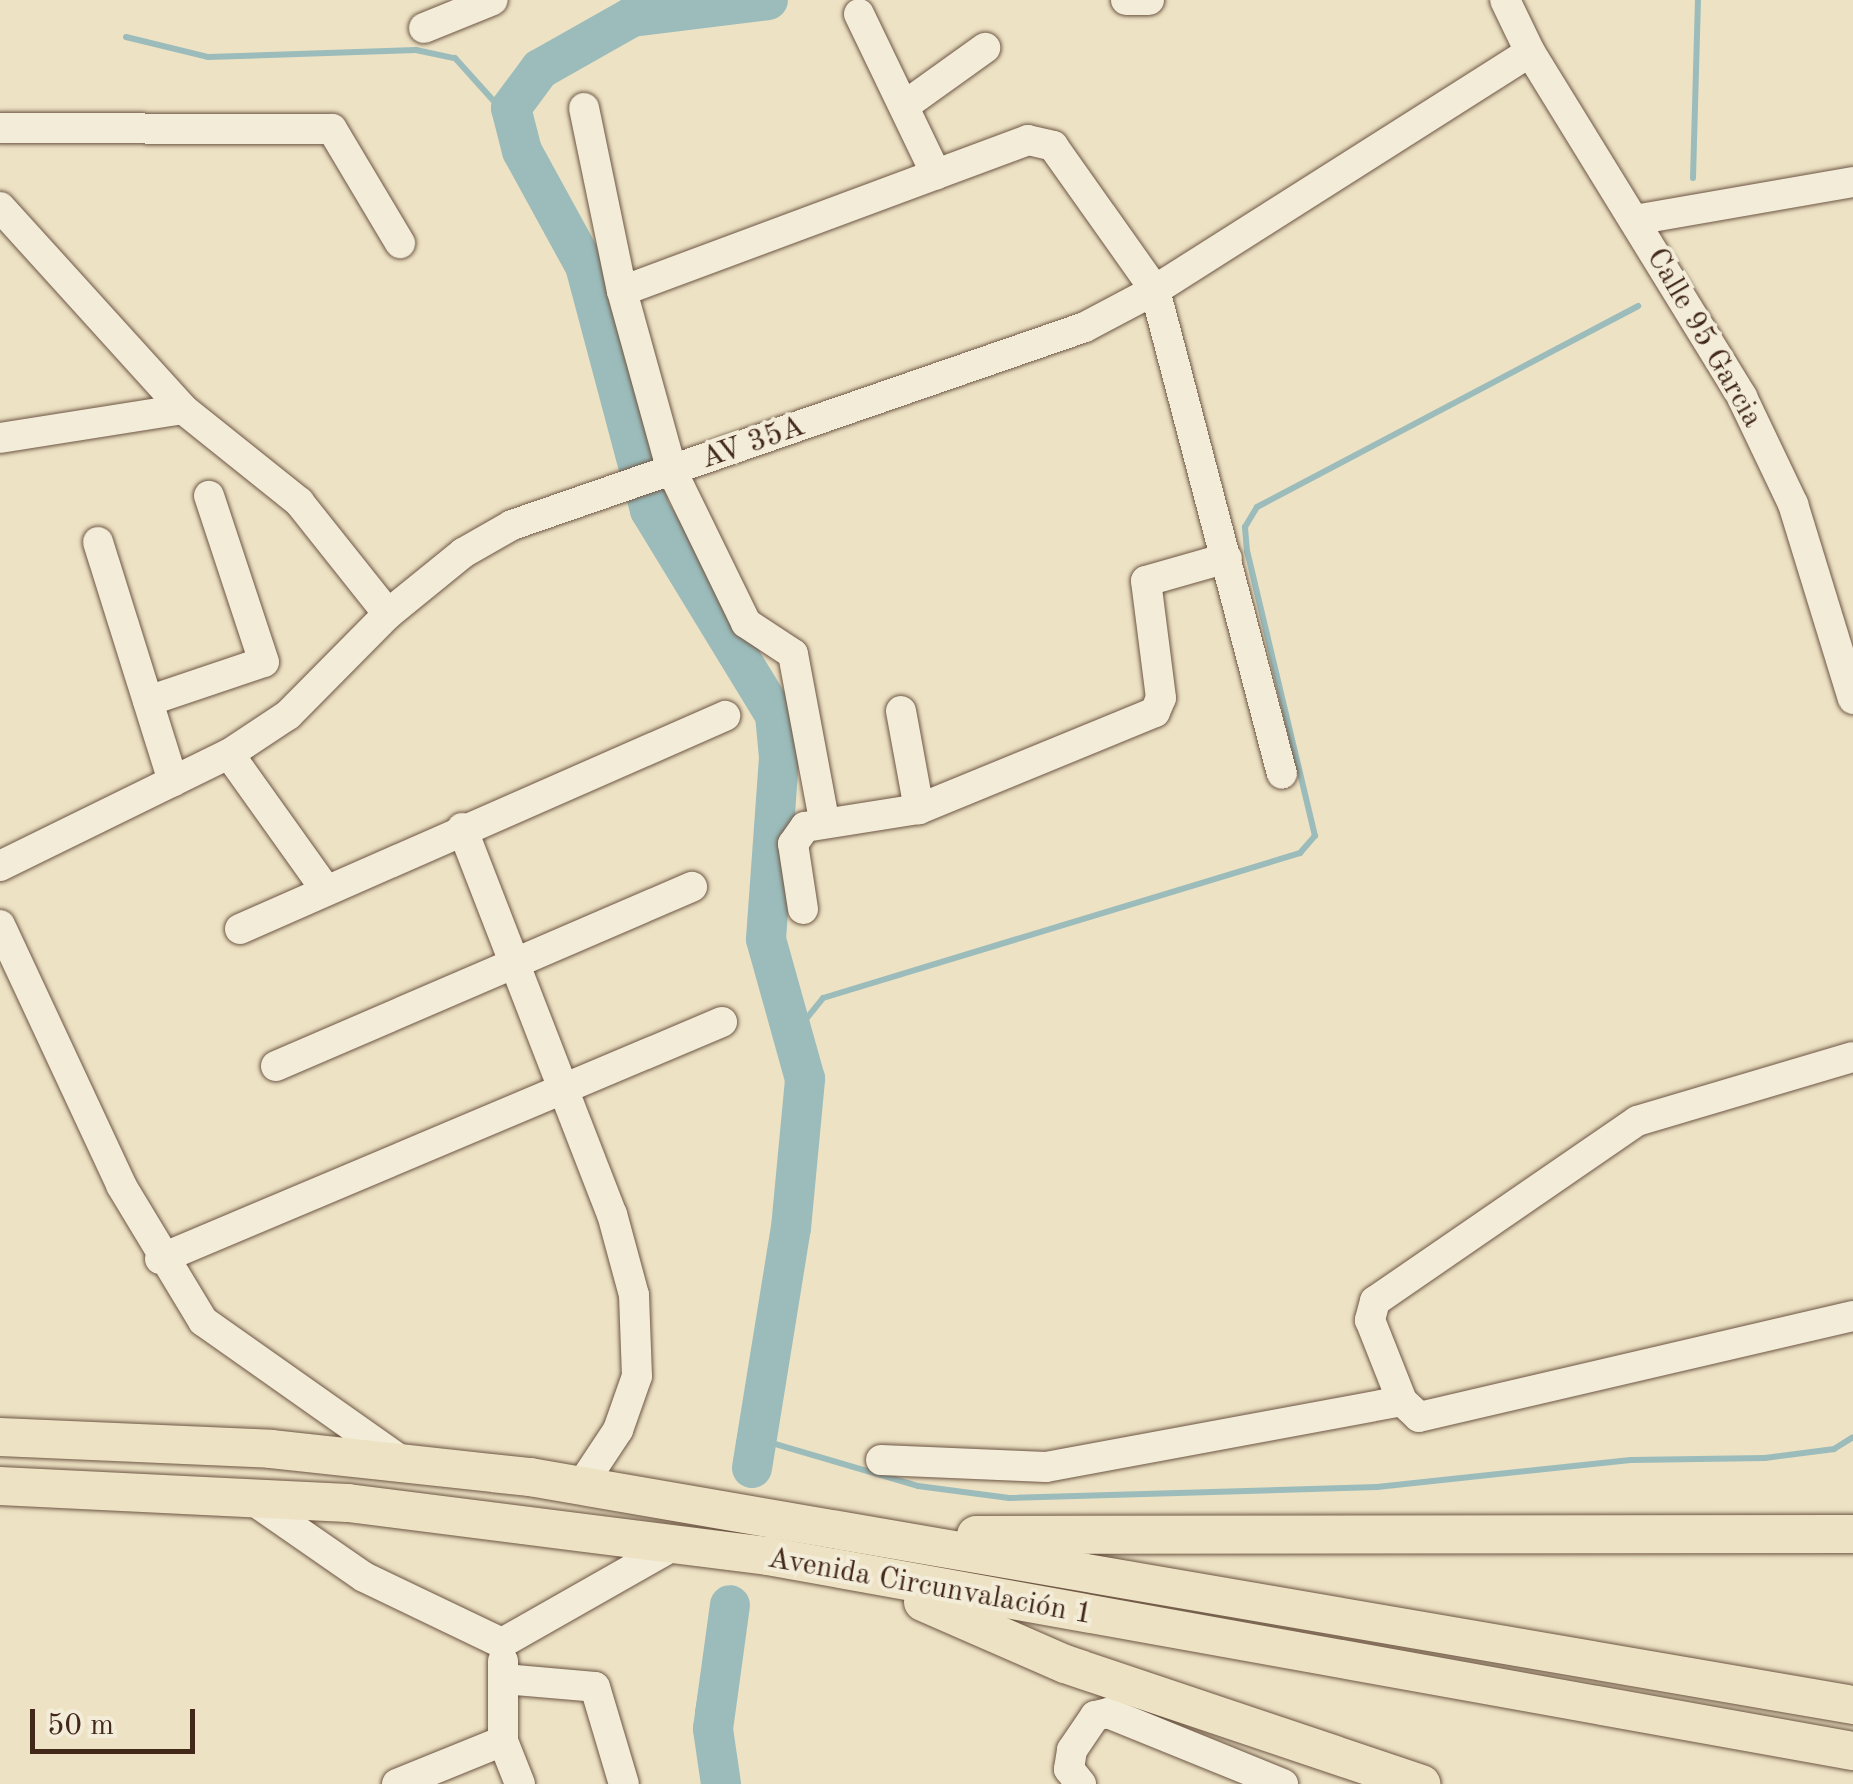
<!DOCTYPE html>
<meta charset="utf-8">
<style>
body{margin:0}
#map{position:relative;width:1853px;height:1784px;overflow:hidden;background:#ede2c4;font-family:"Old Standard TT",serif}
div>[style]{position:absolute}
.stream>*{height:6px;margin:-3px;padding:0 3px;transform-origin:3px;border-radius:3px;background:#9bbcbb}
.river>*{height:40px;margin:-20px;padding:0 20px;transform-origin:20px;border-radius:20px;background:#9bbcbb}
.roads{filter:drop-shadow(0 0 2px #6d5644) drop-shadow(0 0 2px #6d5644)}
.minor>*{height:30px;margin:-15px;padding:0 15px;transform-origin:15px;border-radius:15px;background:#f3ecd9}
.major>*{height:38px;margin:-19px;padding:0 19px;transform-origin:19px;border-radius:19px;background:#ede2c4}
span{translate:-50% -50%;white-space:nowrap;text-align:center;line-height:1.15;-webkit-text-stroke:8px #f3ecd9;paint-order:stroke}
.street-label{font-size:30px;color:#422819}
.scale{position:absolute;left:30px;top:1709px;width:165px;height:45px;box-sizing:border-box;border:5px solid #422819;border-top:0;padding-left:12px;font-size:30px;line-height:35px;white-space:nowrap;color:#422819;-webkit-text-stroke:8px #f3ecd9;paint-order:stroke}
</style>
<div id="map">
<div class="stream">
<i style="left:126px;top:37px;width:84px;rotate:13.7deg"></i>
<i style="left:208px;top:57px;width:208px;rotate:-1.9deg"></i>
<i style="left:416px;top:50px;width:40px;rotate:12deg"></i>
<i style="left:455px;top:58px;width:82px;rotate:48deg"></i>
<i style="left:510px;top:119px;width:52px;rotate:74.4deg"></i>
<i style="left:524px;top:169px;width:78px;rotate:53.9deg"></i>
<i style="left:570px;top:232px;width:76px;rotate:69.2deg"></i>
<i style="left:597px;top:303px;width:173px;rotate:78deg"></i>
<i style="left:510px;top:119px;width:30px;rotate:-67deg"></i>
<i style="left:522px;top:91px;width:55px;rotate:-53.1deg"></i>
<i style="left:555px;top:47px;width:124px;rotate:-22.2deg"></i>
<i style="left:1693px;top:178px;width:178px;rotate:-88.4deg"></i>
<i style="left:636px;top:489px;width:26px;rotate:77deg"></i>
<i style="left:642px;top:514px;width:227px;rotate:56.9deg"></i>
<i style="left:766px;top:704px;width:61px;rotate:68.9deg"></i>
<i style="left:788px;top:761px;width:133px;rotate:103.9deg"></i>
<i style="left:756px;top:890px;width:38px;rotate:88deg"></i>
<i style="left:757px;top:928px;width:110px;rotate:68.1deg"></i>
<i style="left:798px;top:1030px;width:67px;rotate:90.9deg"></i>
<i style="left:797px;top:1097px;width:242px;rotate:95.7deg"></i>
<i style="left:773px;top:1338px;width:132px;rotate:104.5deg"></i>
<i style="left:798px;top:1029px;width:40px;rotate:-51deg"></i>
<i style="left:823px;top:998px;width:499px;rotate:-16.9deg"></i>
<i style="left:1300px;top:853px;width:23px;rotate:-49deg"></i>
<i style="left:1315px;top:836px;width:293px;rotate:-103.4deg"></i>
<i style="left:1247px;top:551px;width:24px;rotate:-95deg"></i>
<i style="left:1245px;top:527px;width:23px;rotate:-59deg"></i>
<i style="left:1257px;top:507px;width:431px;rotate:-27.8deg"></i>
<i style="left:745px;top:1435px;width:180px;rotate:16.4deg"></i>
<i style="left:918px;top:1486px;width:92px;rotate:7.5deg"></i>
<i style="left:1009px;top:1498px;width:368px;rotate:-1.7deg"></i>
<i style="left:1377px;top:1487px;width:255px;rotate:-6.1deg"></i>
<i style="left:1631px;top:1460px;width:134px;rotate:-0.9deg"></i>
<i style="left:1765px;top:1458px;width:70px;rotate:-7.4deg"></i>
<i style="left:1834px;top:1449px;width:22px;rotate:-32deg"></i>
<i style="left:709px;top:1784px;width:73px;rotate:-98.7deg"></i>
<i style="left:698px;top:1712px;width:113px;rotate:-80.3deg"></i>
</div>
<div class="river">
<i style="left:752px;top:1468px;width:243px;rotate:-80.8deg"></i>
<i style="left:791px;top:1228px;width:150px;rotate:-84.6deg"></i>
<i style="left:805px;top:1079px;width:145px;rotate:-105.6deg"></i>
<i style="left:766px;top:939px;width:182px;rotate:-85.9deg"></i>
<i style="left:779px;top:757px;width:42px;rotate:-95.4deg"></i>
<i style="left:775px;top:715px;width:240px;rotate:-121.4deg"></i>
<i style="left:650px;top:510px;width:253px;rotate:-104.9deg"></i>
<i style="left:585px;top:266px;width:131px;rotate:-118.7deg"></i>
<i style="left:522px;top:151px;width:44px;rotate:-104.3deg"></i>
<i style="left:511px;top:108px;width:49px;rotate:-53.4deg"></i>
<i style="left:540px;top:69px;width:106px;rotate:-29.5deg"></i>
<i style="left:632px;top:17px;width:137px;rotate:-7.1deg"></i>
<i style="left:721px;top:1784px;width:56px;rotate:-98.3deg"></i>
<i style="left:713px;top:1729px;width:125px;rotate:-82.2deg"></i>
</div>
<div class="roads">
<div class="minor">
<i style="left:1126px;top:0;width:23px"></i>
<i style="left:1505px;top:0;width:58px;rotate:64.3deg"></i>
<i style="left:1530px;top:52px;width:405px;rotate:58.4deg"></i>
<i style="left:1742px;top:397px;width:119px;rotate:64.5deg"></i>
<i style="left:1793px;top:504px;width:204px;rotate:72.9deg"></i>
<i style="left:859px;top:14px;width:178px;rotate:64.3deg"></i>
<i style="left:424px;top:28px;width:74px;rotate:-22.1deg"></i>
<i style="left:904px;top:106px;width:100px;rotate:-35.6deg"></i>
<i style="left:584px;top:108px;width:187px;rotate:78.3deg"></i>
<i style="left:622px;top:291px;width:187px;rotate:74.5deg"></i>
<i style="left:672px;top:471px;width:169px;rotate:64deg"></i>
<i style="left:746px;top:623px;width:56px;rotate:33.4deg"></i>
<i style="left:793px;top:654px;width:169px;rotate:79.4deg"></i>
<i style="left:0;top:128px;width:332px;rotate:0.2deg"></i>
<i style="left:332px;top:129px;width:133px;rotate:59.2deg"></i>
<i style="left:0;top:207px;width:273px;rotate:47.8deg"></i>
<i style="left:183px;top:409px;width:149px;rotate:38.7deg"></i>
<i style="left:299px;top:502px;width:143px;rotate:51.5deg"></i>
<i style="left:1635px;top:220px;width:221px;rotate:-9.9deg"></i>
<i style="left:622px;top:291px;width:433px;rotate:-20.4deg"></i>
<i style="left:1028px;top:140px;width:26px;rotate:13deg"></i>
<i style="left:1053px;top:146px;width:176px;rotate:54.7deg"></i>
<i style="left:1155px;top:290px;width:500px;rotate:75.3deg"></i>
<i style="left:0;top:438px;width:185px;rotate:-9deg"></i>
<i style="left:98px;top:542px;width:251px;rotate:72.6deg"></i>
<i style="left:148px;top:701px;width:122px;rotate:-18.6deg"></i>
<i style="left:264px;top:662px;width:175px;rotate:-108.3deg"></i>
<i style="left:901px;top:711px;width:100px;rotate:79.6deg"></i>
<i style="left:229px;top:754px;width:163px;rotate:54.5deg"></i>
<i style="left:462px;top:828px;width:414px;rotate:68.8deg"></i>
<i style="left:612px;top:1214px;width:84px;rotate:74.8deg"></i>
<i style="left:634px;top:1295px;width:81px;rotate:87.9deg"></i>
<i style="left:637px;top:1376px;width:57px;rotate:109.4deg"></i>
<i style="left:618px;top:1430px;width:67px;rotate:123.5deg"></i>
<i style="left:0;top:866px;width:255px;rotate:-26.1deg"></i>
<i style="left:229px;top:754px;width:71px;rotate:-33.5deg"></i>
<i style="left:288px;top:715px;width:142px;rotate:-45.3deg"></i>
<i style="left:388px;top:614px;width:97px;rotate:-39.1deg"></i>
<i style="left:463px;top:553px;width:56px;rotate:-29.7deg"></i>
<i style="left:512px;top:525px;width:606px;rotate:-19.06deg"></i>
<i style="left:1085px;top:327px;width:79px;rotate:-27.9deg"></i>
<i style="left:1155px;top:290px;width:444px;rotate:-32.4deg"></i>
<i style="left:803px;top:909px;width:66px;rotate:-98.7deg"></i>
<i style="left:793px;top:844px;width:21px;rotate:-55deg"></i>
<i style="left:805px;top:827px;width:115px;rotate:-9deg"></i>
<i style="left:919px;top:809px;width:255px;rotate:-22.3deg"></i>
<i style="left:1155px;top:712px;width:15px;rotate:-67deg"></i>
<i style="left:1161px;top:698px;width:118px;rotate:-97.3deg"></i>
<i style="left:1146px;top:581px;width:84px;rotate:-15.9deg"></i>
<i style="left:0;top:925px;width:287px;rotate:65deg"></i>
<i style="left:121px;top:1185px;width:159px;rotate:58.9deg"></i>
<i style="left:203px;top:1321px;width:246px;rotate:35.2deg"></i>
<i style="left:240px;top:929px;width:530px;rotate:-23.71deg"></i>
<i style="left:1853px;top:1057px;width:225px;rotate:163.5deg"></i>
<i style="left:1637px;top:1121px;width:318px;rotate:145.5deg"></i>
<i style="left:1375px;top:1301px;width:20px;rotate:105deg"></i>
<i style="left:1370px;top:1320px;width:87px;rotate:68.4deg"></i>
<i style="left:1402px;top:1401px;width:23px;rotate:43deg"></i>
<i style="left:1419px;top:1417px;width:446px;rotate:-13.1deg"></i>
<i style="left:276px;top:1066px;width:453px;rotate:-23.3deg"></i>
<i style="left:160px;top:1259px;width:610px;rotate:-22.87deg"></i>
<i style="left:881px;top:1460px;width:165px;rotate:2.4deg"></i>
<i style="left:1046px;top:1467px;width:362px;rotate:-10.5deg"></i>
<i style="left:247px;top:1496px;width:142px;rotate:34.7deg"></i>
<i style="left:364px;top:1577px;width:153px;rotate:25.6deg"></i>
<i style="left:502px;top:1643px;width:200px;rotate:-29.6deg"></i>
<i style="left:503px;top:1661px;width:80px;rotate:90deg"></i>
<i style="left:503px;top:1741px;width:46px;rotate:68.4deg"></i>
<i style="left:504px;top:1679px;width:91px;rotate:5deg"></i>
<i style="left:595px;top:1687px;width:101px;rotate:73.4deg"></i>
<i style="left:397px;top:1784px;width:114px;rotate:-22.1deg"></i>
<i style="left:1081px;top:1784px;width:19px;rotate:-129deg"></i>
<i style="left:1069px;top:1769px;width:19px;rotate:-81deg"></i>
<i style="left:1072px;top:1750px;width:41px;rotate:-55.9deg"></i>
<i style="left:1095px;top:1716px;width:13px;rotate:-13deg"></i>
<i style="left:1108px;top:1713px;width:189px;rotate:22.1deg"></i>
</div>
<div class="major">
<i style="left:0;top:1437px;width:271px;rotate:2.5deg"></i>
<i style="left:271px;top:1449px;width:261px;rotate:6.2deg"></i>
<i style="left:530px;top:1477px;width:1343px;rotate:9.78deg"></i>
<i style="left:0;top:1486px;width:348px;rotate:2.8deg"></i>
<i style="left:348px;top:1503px;width:423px;rotate:7.2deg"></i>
<i style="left:768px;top:1556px;width:1102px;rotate:10.19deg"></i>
<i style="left:976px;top:1535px;width:877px;rotate:-0.07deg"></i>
<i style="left:923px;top:1602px;width:155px;rotate:23.6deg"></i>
<i style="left:1065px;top:1664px;width:376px;rotate:18.6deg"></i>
</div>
</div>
<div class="street-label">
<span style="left:1704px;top:338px;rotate:60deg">Calle 95 Garcia</span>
<span style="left:753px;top:443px;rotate:-19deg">AV 35A</span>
<span style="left:930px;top:1587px;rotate:10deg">Avenida Circunvalación 1</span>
</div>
<div class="scale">50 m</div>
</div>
